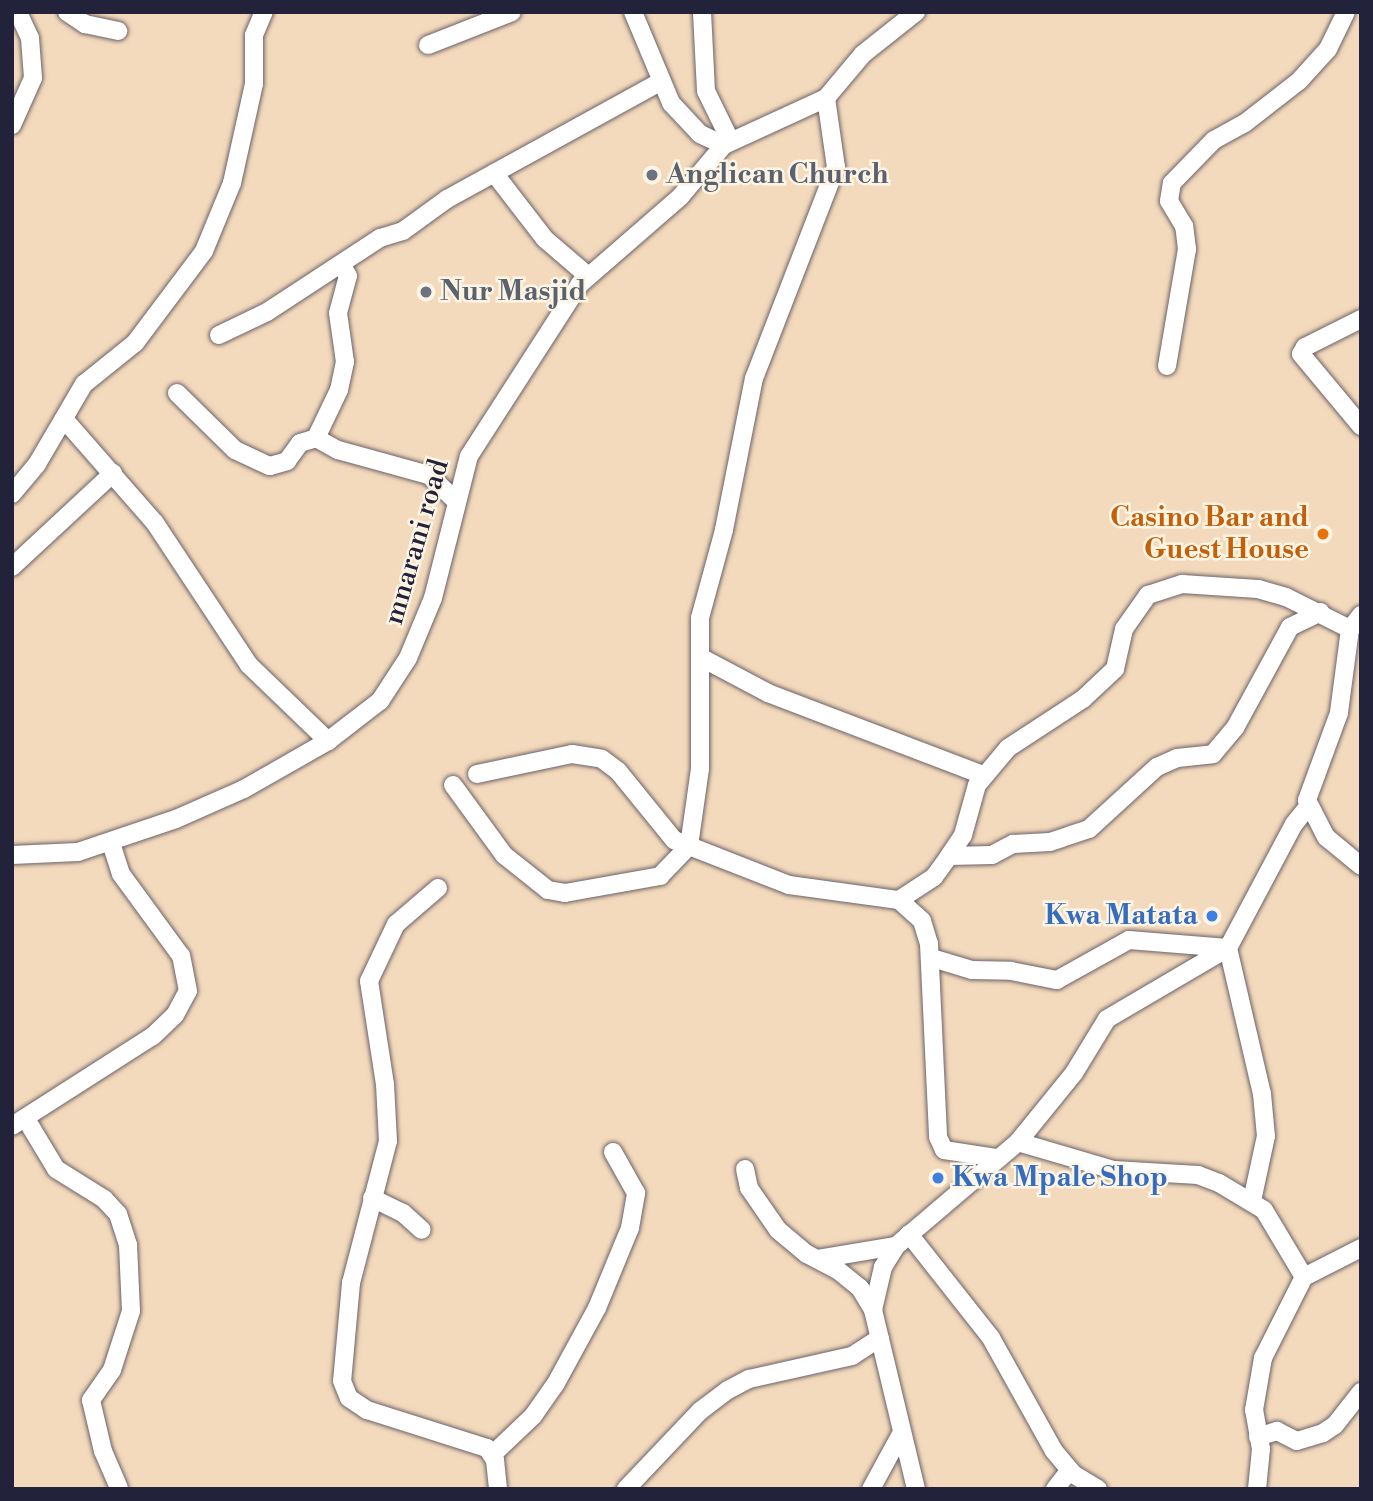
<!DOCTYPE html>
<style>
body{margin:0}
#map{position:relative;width:1373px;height:1501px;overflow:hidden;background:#f4dabc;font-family:"Libre Bodoni",serif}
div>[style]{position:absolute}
.roads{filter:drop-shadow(0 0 2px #6c6268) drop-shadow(0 0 2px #6c6268)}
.minor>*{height:18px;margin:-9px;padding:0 9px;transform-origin:9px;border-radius:9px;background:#fff}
.dots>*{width:19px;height:19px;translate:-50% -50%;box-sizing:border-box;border:4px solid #fcf5e5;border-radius:50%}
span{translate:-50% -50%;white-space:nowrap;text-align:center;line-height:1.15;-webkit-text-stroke:5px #fcf5e5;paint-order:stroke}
.worship-label{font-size:28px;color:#5b616d;font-weight:700}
.left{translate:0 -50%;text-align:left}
.food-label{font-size:28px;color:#c56008;font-weight:700}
.right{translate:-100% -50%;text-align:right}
.street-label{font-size:28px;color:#22223b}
.shop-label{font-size:28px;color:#366cbe;font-weight:700}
.frame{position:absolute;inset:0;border:14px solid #22223b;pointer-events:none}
</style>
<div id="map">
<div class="roads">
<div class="minor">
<i style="left:67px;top:12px;width:22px;rotate:34deg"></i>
<i style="left:85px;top:24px;width:34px;rotate:12deg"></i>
<i style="left:633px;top:12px;width:99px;rotate:67.3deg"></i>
<i style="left:671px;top:103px;width:42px;rotate:46.9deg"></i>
<i style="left:700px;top:134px;width:26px;rotate:25deg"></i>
<i style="left:702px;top:12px;width:79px;rotate:87.1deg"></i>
<i style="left:706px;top:91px;width:55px;rotate:63.9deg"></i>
<i style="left:428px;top:45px;width:90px;rotate:-21.4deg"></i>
<i style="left:826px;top:98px;width:70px;rotate:81.8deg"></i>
<i style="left:836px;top:167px;width:226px;rotate:111.2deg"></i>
<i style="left:754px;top:378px;width:155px;rotate:101.2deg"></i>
<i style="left:724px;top:530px;width:91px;rotate:105.3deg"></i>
<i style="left:700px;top:618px;width:39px;rotate:90deg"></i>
<i style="left:700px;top:657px;width:77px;rotate:27.9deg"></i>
<i style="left:768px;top:693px;width:230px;rotate:20.9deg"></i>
<i style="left:12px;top:125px;width:51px;rotate:-65.9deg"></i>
<i style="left:33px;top:78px;width:40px;rotate:-94.3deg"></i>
<i style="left:30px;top:38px;width:29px;rotate:-115deg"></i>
<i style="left:494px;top:173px;width:83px;rotate:52.3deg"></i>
<i style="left:545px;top:239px;width:57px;rotate:40.7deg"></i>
<i style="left:1361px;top:319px;width:63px;rotate:153.4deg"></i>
<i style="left:1305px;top:347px;width:8px;rotate:120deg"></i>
<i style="left:1301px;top:354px;width:94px;rotate:50.2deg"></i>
<i style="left:219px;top:335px;width:53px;rotate:-25.6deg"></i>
<i style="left:267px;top:312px;width:135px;rotate:-33.2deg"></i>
<i style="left:380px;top:238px;width:24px;rotate:-17deg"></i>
<i style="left:403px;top:231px;width:54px;rotate:-36deg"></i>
<i style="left:447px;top:199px;width:241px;rotate:-28.8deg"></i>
<i style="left:1167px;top:366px;width:119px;rotate:-80.3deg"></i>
<i style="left:1187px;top:249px;width:23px;rotate:-97deg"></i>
<i style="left:1184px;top:226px;width:29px;rotate:-121deg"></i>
<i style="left:1169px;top:201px;width:18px;rotate:-81deg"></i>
<i style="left:1172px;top:183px;width:60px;rotate:-45.7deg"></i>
<i style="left:1214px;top:140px;width:35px;rotate:-29deg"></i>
<i style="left:1245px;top:123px;width:68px;rotate:-37.9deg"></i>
<i style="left:1299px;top:81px;width:43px;rotate:-47.8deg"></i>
<i style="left:1328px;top:49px;width:41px;rotate:-64.1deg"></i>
<i style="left:177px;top:393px;width:81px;rotate:44.5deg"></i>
<i style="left:235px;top:450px;width:38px;rotate:25deg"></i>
<i style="left:270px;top:466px;width:18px;rotate:-16deg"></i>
<i style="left:287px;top:461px;width:22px;rotate:-54deg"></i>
<i style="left:300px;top:443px;width:17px;rotate:-17deg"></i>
<i style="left:316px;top:438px;width:25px;rotate:29deg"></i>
<i style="left:338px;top:450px;width:94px;rotate:15.4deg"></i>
<i style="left:429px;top:475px;width:36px;rotate:44deg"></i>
<i style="left:64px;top:419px;width:138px;rotate:48.8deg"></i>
<i style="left:155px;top:523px;width:170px;rotate:56.5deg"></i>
<i style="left:249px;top:665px;width:110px;rotate:43.9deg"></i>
<i style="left:316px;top:438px;width:53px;rotate:-64.4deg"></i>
<i style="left:339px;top:390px;width:29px;rotate:-78deg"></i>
<i style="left:345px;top:362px;width:49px;rotate:-98.1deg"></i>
<i style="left:338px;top:313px;width:38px;rotate:-75deg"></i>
<i style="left:348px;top:276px;width:14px;rotate:-120deg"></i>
<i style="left:12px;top:494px;width:39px;rotate:-50deg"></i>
<i style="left:37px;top:464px;width:93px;rotate:-59.6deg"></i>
<i style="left:84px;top:384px;width:65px;rotate:-38.8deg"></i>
<i style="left:135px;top:343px;width:115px;rotate:-53.1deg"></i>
<i style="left:204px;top:251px;width:74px;rotate:-67.6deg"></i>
<i style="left:232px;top:183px;width:101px;rotate:-77.5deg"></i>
<i style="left:254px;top:84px;width:49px;rotate:-90deg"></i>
<i style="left:254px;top:35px;width:25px;rotate:-67deg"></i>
<i style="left:12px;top:567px;width:138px;rotate:-42.9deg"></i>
<i style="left:1361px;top:615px;width:18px;rotate:128deg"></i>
<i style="left:1350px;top:629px;width:85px;rotate:97.5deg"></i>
<i style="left:1339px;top:713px;width:93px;rotate:110.2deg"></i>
<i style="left:1307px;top:800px;width:42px;rotate:62.8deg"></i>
<i style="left:1326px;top:837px;width:45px;rotate:39.6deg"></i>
<i style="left:477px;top:774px;width:97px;rotate:-11.9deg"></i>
<i style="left:572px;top:754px;width:30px;rotate:9deg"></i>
<i style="left:602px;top:759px;width:20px;rotate:37deg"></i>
<i style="left:618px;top:771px;width:89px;rotate:50.9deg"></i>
<i style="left:674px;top:840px;width:123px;rotate:21.4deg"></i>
<i style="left:789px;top:885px;width:111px;rotate:7.8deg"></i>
<i style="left:899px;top:900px;width:31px;rotate:42deg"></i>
<i style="left:922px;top:921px;width:24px;rotate:73deg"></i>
<i style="left:929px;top:944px;width:193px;rotate:87.3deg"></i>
<i style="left:938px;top:1137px;width:14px;rotate:65deg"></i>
<i style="left:944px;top:1150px;width:54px;rotate:8.6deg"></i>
<i style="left:453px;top:785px;width:87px;rotate:53.9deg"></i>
<i style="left:504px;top:855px;width:56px;rotate:38.5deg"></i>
<i style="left:548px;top:890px;width:17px;rotate:10deg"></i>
<i style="left:565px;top:893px;width:97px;rotate:-10.1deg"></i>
<i style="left:660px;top:876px;width:42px;rotate:-46deg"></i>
<i style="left:689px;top:846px;width:78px;rotate:-81.9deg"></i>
<i style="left:700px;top:769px;width:112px;rotate:-90deg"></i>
<i style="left:12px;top:855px;width:66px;rotate:-2.6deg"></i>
<i style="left:78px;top:852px;width:103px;rotate:-18.6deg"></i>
<i style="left:176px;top:819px;width:74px;rotate:-23.8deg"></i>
<i style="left:244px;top:789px;width:97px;rotate:-29.7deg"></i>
<i style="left:328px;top:741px;width:66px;rotate:-37.6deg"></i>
<i style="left:380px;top:701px;width:51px;rotate:-56.9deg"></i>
<i style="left:408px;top:658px;width:65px;rotate:-67.4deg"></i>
<i style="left:433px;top:598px;width:146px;rotate:-75.8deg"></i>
<i style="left:469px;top:456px;width:205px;rotate:-57.2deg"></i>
<i style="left:580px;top:284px;width:133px;rotate:-41deg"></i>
<i style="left:680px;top:197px;width:68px;rotate:-49.8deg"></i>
<i style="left:724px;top:145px;width:112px;rotate:-24.7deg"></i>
<i style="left:826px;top:98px;width:57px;rotate:-49.9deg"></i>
<i style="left:863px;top:54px;width:68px;rotate:-38.4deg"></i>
<i style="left:949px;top:856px;width:43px;rotate:-1.3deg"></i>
<i style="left:992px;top:855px;width:24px;rotate:-28deg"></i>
<i style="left:1013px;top:844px;width:37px;rotate:-3deg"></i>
<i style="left:1050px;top:842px;width:41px;rotate:-18.4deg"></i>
<i style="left:1089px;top:829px;width:92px;rotate:-42.4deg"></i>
<i style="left:1157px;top:767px;width:22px;rotate:-24deg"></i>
<i style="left:1177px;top:758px;width:36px;rotate:-6deg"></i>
<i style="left:1213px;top:754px;width:34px;rotate:-50deg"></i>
<i style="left:1235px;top:728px;width:115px;rotate:-61.4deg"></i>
<i style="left:1290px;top:627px;width:34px;rotate:-26deg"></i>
<i style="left:438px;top:888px;width:55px;rotate:139.4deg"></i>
<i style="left:396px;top:924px;width:63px;rotate:115.3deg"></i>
<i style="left:369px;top:981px;width:104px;rotate:81.2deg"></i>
<i style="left:385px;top:1084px;width:57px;rotate:87deg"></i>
<i style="left:388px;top:1141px;width:147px;rotate:104.6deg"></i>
<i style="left:351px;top:1283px;width:98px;rotate:95.2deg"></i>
<i style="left:342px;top:1381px;width:18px;rotate:68deg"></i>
<i style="left:349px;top:1398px;width:22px;rotate:34deg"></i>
<i style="left:367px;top:1410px;width:126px;rotate:17.6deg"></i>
<i style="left:487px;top:1448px;width:14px;rotate:56deg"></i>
<i style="left:495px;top:1460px;width:29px;rotate:84deg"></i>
<i style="left:899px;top:900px;width:42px;rotate:-33.3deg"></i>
<i style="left:934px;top:877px;width:26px;rotate:-54deg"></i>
<i style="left:949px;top:856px;width:25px;rotate:-56deg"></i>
<i style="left:963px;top:835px;width:52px;rotate:-74.4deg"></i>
<i style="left:977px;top:785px;width:48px;rotate:-50deg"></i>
<i style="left:1008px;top:748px;width:90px;rotate:-33.2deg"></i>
<i style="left:1083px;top:699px;width:44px;rotate:-43.2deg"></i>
<i style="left:1115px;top:669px;width:41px;rotate:-77.3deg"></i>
<i style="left:1124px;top:629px;width:42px;rotate:-54.8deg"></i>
<i style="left:1148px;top:595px;width:36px;rotate:-18deg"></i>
<i style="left:1182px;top:584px;width:76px;rotate:3.8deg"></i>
<i style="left:1258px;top:589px;width:29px;rotate:16deg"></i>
<i style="left:1286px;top:597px;width:72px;rotate:26.6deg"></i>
<i style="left:932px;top:958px;width:42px;rotate:16.7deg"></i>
<i style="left:972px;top:970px;width:39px;rotate:1deg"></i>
<i style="left:1011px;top:971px;width:47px;rotate:11.1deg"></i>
<i style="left:1057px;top:980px;width:82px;rotate:-29.1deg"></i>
<i style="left:1129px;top:940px;width:99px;rotate:4.6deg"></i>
<i style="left:1228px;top:948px;width:150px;rotate:76.9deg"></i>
<i style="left:1262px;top:1094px;width:42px;rotate:84.6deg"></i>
<i style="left:1266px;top:1136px;width:66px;rotate:102.2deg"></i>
<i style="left:26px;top:1119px;width:58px;rotate:59deg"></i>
<i style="left:56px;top:1169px;width:57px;rotate:32deg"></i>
<i style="left:104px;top:1199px;width:21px;rotate:47deg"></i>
<i style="left:118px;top:1214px;width:33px;rotate:72deg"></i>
<i style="left:128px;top:1245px;width:66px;rotate:87.4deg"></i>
<i style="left:131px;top:1311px;width:62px;rotate:107.9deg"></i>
<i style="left:112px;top:1370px;width:37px;rotate:125deg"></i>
<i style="left:91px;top:1400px;width:52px;rotate:76.8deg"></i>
<i style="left:103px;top:1451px;width:40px;rotate:66.6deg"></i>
<i style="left:12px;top:1126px;width:167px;rotate:-32.6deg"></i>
<i style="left:153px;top:1036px;width:30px;rotate:-44deg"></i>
<i style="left:175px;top:1015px;width:27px;rotate:-62deg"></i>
<i style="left:188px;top:991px;width:36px;rotate:-101deg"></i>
<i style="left:181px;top:956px;width:102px;rotate:-126.2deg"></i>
<i style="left:121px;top:874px;width:32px;rotate:-108deg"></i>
<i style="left:1018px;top:1142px;width:100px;rotate:16.3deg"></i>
<i style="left:1114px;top:1170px;width:84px;rotate:3.4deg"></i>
<i style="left:1198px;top:1175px;width:22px;rotate:21deg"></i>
<i style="left:1219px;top:1183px;width:52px;rotate:31deg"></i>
<i style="left:1264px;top:1210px;width:78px;rotate:59.2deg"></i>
<i style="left:745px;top:1169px;width:19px;rotate:78deg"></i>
<i style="left:749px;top:1188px;width:51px;rotate:55.4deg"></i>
<i style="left:778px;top:1230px;width:38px;rotate:40deg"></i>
<i style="left:807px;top:1254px;width:36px;rotate:28deg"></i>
<i style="left:839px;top:1271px;width:27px;rotate:39deg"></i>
<i style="left:860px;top:1288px;width:26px;rotate:59deg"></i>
<i style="left:372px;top:1198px;width:34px;rotate:26deg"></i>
<i style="left:403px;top:1213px;width:25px;rotate:42deg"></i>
<i style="left:909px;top:1234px;width:132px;rotate:51.7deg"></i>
<i style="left:991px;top:1338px;width:129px;rotate:60.9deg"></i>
<i style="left:1054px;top:1451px;width:30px;rotate:50deg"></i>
<i style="left:1073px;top:1474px;width:29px;rotate:31deg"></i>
<i style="left:818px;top:1259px;width:79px;rotate:-9.5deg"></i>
<i style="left:1258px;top:1437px;width:20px;rotate:-18deg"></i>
<i style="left:1277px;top:1431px;width:22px;rotate:27deg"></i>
<i style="left:1297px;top:1441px;width:27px;rotate:-17deg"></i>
<i style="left:1323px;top:1433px;width:14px;rotate:-34deg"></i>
<i style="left:1335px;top:1425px;width:42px;rotate:-51.8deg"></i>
<i style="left:492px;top:1455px;width:57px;rotate:-43.6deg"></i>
<i style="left:533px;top:1416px;width:38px;rotate:-55deg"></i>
<i style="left:555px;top:1385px;width:88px;rotate:-61.4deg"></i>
<i style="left:597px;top:1308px;width:87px;rotate:-67.6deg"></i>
<i style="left:630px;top:1228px;width:36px;rotate:-80deg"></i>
<i style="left:636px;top:1193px;width:47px;rotate:-119.3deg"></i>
<i style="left:626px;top:1489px;width:108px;rotate:-46.5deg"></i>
<i style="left:700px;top:1411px;width:35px;rotate:-37deg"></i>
<i style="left:728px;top:1390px;width:24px;rotate:-28deg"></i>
<i style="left:749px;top:1379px;width:106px;rotate:-12.6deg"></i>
<i style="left:852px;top:1356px;width:33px;rotate:-33deg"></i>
<i style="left:871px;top:1489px;width:63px;rotate:-61.4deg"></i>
<i style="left:916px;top:1489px;width:184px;rotate:-103.5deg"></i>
<i style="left:873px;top:1310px;width:44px;rotate:-76.9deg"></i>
<i style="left:883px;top:1267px;width:25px;rotate:-58deg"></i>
<i style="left:896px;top:1246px;width:160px;rotate:-40.4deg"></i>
<i style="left:1018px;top:1142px;width:89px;rotate:-50.9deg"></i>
<i style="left:1074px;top:1073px;width:63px;rotate:-58.6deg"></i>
<i style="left:1107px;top:1019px;width:140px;rotate:-30.4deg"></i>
<i style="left:1228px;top:948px;width:140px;rotate:-62deg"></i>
<i style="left:1294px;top:824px;width:22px;rotate:-51deg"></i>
<i style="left:1055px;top:1489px;width:24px;rotate:-52deg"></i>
<i style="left:1257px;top:1489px;width:40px;rotate:-84.3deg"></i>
<i style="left:1261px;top:1449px;width:40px;rotate:-100deg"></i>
<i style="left:1254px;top:1410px;width:53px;rotate:-80.2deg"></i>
<i style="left:1263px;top:1358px;width:91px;rotate:-63.2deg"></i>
<i style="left:1304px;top:1277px;width:64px;rotate:-27deg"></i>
</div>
</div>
<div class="dots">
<i style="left:652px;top:175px;background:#6b7280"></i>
<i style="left:426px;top:292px;background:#6b7280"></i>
<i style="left:1323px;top:534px;background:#e8710a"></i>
<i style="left:1212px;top:916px;background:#3f7fe0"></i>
<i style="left:938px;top:1178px;background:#3f7fe0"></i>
</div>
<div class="worship-label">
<span class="left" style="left:666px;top:175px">Anglican Church</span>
<span class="left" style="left:440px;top:292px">Nur Masjid</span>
</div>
<div class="food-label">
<span class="right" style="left:1309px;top:534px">Casino Bar and<br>Guest House</span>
</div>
<div class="street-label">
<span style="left:417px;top:542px;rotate:-74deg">mnarani road</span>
</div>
<div class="shop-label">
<span class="right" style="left:1198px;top:916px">Kwa Matata</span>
<span class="left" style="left:952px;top:1178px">Kwa Mpale Shop</span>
</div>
<div class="frame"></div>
</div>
